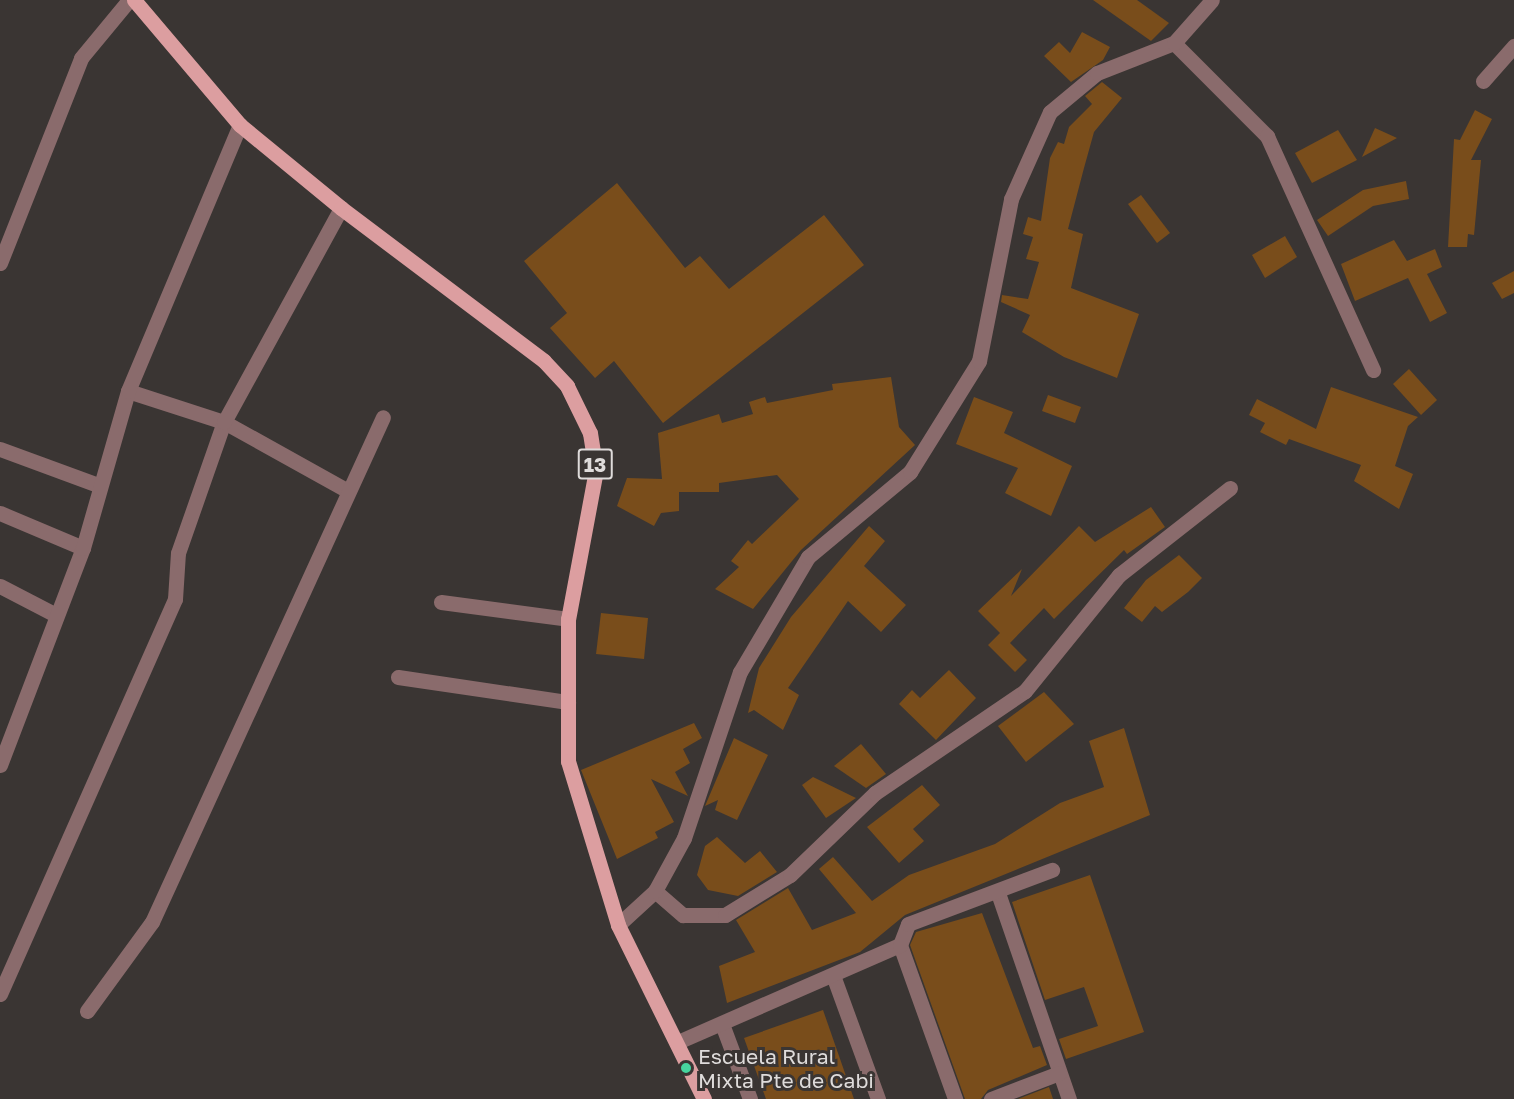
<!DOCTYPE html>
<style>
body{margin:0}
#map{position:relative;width:1514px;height:1099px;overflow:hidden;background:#3a3533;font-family:"Golos Text",sans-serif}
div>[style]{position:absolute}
.building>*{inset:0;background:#794d1b}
.minor>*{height:15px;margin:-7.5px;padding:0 7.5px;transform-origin:7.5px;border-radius:7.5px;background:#8a6b6c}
.major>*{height:15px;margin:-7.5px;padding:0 7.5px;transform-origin:7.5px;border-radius:7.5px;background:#dc9ea0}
.dots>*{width:16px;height:16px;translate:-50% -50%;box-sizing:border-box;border:3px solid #3a3533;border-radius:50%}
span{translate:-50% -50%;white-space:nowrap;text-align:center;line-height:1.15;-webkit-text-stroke:6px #3a3533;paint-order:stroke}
.shield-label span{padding:2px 4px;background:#3a3533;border:2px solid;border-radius:4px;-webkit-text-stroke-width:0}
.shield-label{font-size:20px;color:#dfdcdb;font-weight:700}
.poi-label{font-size:21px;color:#dfdcdb}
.left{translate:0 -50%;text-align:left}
</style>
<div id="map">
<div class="building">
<i style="clip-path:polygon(1093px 0,1137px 0,1169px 23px,1151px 41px)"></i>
<i style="clip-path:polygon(1082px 32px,1110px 47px,1103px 60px,1071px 82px,1044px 56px,1059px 42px,1070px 53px)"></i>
<i style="clip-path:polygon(1102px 82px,1122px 98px,1094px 132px,1084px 168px,1068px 229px,1083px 234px,1071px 288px,1139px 314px,1117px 378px,1064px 357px,1022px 332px,1030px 315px,1001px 302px,1002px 295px,1028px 299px,1039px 262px,1026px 259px,1033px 237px,1023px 234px,1028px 217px,1041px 221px,1050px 158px,1058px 142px,1064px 144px,1069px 127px,1092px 104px,1085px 96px)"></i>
<i style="clip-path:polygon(1475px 110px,1492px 119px,1471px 160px,1481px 160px,1474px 235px,1468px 234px,1467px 247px,1448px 247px,1454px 139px,1460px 140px)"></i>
<i style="clip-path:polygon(1375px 128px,1397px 138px,1362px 157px)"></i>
<i style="clip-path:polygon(1338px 130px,1357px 160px,1312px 183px,1295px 153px)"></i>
<i style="clip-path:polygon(1406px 181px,1409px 199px,1373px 206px,1328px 236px,1317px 220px,1363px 190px)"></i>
<i style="clip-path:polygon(617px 183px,685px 268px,700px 256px,729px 289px,824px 215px,864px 265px,663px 423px,614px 361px,595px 378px,550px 328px,567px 313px,524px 261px)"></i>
<i style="clip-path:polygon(1141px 195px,1170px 233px,1157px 243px,1128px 204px)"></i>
<i style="clip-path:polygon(1285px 236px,1297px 257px,1265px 278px,1252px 255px)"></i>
<i style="clip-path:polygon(1394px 240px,1407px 261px,1435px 249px,1442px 267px,1427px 274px,1447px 313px,1430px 322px,1408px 278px,1355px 301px,1341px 264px)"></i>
<i style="clip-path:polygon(1514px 271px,1514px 293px,1502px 299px,1492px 283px)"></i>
<i style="clip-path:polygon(1409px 369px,1437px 400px,1421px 415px,1393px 384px)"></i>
<i style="clip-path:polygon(891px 377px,899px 427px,915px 445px,801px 550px,753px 609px,715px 589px,739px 567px,731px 561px,748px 540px,752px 544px,799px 499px,777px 475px,719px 483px,719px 492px,679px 492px,679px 511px,661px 513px,654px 526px,617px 506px,627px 478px,662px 479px,658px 433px,719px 414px,722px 423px,753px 414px,749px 402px,765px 397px,767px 403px,833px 390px,832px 384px)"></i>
<i style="clip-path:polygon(1331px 387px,1418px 417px,1408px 426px,1395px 466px,1413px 474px,1399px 509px,1354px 481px,1361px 465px,1289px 439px,1286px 445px,1260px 432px,1265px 423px,1249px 415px,1257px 399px,1316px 429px)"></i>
<i style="clip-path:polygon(1048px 395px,1081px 407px,1075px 423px,1042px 411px)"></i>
<i style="clip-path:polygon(974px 397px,1013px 412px,1004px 433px,1072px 466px,1051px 516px,1005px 493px,1018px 468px,956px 444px)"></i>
<i style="clip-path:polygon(1151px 507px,1165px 527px,1127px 554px,1124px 550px,1054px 619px,1044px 608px,1010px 643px,1027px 660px,1015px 672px,988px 645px,1000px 633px,978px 611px,1022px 569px,1011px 596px,1079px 526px,1095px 542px)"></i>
<i style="clip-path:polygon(869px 526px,885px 541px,864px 566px,906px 605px,881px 632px,848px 601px,788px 688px,799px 695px,783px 730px,754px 710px,748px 713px,759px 668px,791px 617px)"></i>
<i style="clip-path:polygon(1179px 555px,1202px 578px,1188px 592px,1162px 612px,1155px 606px,1142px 622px,1124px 608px,1146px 580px)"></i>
<i style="clip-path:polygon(601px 613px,648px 618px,644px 659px,596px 654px)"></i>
<i style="clip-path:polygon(949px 670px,976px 698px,936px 740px,899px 704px,912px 690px,920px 698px)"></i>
<i style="clip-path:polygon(1044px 692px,1074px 724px,1026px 762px,998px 726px)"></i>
<i style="clip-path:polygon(694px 723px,702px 738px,683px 749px,690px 763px,675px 772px,688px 796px,651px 779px,674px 822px,655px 832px,658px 838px,617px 859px,581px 770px)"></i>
<i style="clip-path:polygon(1124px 728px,1150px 815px,905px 915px,860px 952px,727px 1003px,719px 966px,755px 952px,736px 920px,788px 888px,812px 930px,856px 913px,819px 869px,833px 857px,872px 901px,909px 875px,995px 844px,1060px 803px,1104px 787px,1089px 741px)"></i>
<i style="clip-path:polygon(734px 738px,768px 755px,737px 820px,715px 810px,718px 800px,705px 806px)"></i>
<i style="clip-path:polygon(861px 744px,886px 774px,866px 788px,834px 766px)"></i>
<i style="clip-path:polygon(813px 777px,856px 798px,826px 818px,802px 785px)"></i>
<i style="clip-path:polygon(922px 785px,940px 805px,913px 829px,924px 841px,899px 863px,867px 827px)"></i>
<i style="clip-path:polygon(717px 837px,745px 863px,760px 851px,777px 872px,738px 896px,708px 890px,697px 875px,705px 846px)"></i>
<i style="clip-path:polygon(1090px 875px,1144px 1032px,1066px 1059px,1059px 1039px,1098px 1026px,1084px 987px,1045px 1000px,1012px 902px)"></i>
<i style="clip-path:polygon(982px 913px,1033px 1048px,1040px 1046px,1047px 1065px,988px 1090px,981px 1099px,965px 1099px,910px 945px,916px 932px)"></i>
<i style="clip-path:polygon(823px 1010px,854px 1099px,766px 1099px,744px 1038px)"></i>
<i style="clip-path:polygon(1049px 1087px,1053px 1099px,1018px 1099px)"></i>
</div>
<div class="minor">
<i style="left:1174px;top:43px;width:132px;rotate:45deg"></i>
<i style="left:1267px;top:136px;width:257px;rotate:65.6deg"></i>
<i style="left:1483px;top:81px;width:47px;rotate:-48.5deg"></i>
<i style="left:0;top:263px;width:220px;rotate:-68.4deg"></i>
<i style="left:81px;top:58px;width:75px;rotate:-50.4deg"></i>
<i style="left:128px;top:391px;width:101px;rotate:17.9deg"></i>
<i style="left:224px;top:422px;width:142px;rotate:29.1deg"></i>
<i style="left:0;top:449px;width:104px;rotate:20.2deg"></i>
<i style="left:0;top:513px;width:90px;rotate:22.9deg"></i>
<i style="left:0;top:586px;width:63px;rotate:27.4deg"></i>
<i style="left:441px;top:602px;width:128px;rotate:7.6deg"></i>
<i style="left:398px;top:677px;width:172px;rotate:8.4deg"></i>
<i style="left:0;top:765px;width:232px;rotate:-69.1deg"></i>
<i style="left:83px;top:548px;width:163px;rotate:-74deg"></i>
<i style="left:128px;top:391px;width:289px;rotate:-67.2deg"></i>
<i style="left:655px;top:891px;width:37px;rotate:41deg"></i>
<i style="left:683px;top:915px;width:42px"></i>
<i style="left:725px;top:915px;width:76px;rotate:-31.6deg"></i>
<i style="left:790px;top:875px;width:118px;rotate:-44deg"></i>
<i style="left:875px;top:793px;width:181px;rotate:-34.2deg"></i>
<i style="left:1025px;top:691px;width:149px;rotate:-51deg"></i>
<i style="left:1119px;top:575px;width:141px;rotate:-38.1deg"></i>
<i style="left:998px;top:893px;width:218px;rotate:71deg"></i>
<i style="left:618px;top:925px;width:50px;rotate:-42.6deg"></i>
<i style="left:655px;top:891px;width:60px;rotate:-61.3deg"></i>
<i style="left:684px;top:838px;width:175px;rotate:-71.4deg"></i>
<i style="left:740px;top:672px;width:134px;rotate:-59.4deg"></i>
<i style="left:808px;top:557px;width:133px;rotate:-39.8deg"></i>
<i style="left:910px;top:472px;width:131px;rotate:-58.1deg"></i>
<i style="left:979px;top:361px;width:165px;rotate:-78.8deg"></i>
<i style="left:1011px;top:199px;width:95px;rotate:-65.9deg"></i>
<i style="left:1050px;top:112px;width:61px;rotate:-39.7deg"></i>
<i style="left:1097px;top:73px;width:83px;rotate:-21.3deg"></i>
<i style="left:1174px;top:43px;width:57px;rotate:-48.5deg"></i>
<i style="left:900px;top:945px;width:164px;rotate:70.3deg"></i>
<i style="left:834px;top:978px;width:129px;rotate:70deg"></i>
<i style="left:0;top:994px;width:432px;rotate:-66.1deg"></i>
<i style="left:175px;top:599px;width:46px;rotate:-86.3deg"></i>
<i style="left:178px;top:553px;width:139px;rotate:-70.7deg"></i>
<i style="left:224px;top:422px;width:244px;rotate:-61.3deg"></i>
<i style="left:87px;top:1011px;width:110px;rotate:-53.9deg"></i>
<i style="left:152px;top:922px;width:555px;rotate:-65.42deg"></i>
<i style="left:722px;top:1024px;width:80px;rotate:69.5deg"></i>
<i style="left:680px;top:1041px;width:240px;rotate:-23.6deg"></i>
<i style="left:900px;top:945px;width:22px;rotate:-69deg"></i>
<i style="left:908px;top:924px;width:154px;rotate:-20.6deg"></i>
<i style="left:991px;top:1099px;width:73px;rotate:-20.9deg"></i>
</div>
<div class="major">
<i style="left:134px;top:0;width:164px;rotate:49.7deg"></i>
<i style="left:240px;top:125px;width:131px;rotate:39.4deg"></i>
<i style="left:341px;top:208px;width:254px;rotate:37deg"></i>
<i style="left:544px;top:361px;width:34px;rotate:47deg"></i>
<i style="left:567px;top:386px;width:52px;rotate:63.9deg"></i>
<i style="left:590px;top:433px;width:37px;rotate:81deg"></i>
<i style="left:596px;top:470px;width:152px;rotate:100.6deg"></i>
<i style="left:568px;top:619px;width:142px;rotate:90deg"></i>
<i style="left:568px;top:761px;width:171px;rotate:73deg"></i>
<i style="left:618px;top:925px;width:194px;rotate:63.7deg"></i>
</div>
<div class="dots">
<i style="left:686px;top:1068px;background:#47d49e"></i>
</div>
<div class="shield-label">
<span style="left:595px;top:464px">13</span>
</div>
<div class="poi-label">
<span class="left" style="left:698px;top:1068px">Escuela Rural<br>Mixta Pte de Cabi</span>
</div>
</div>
